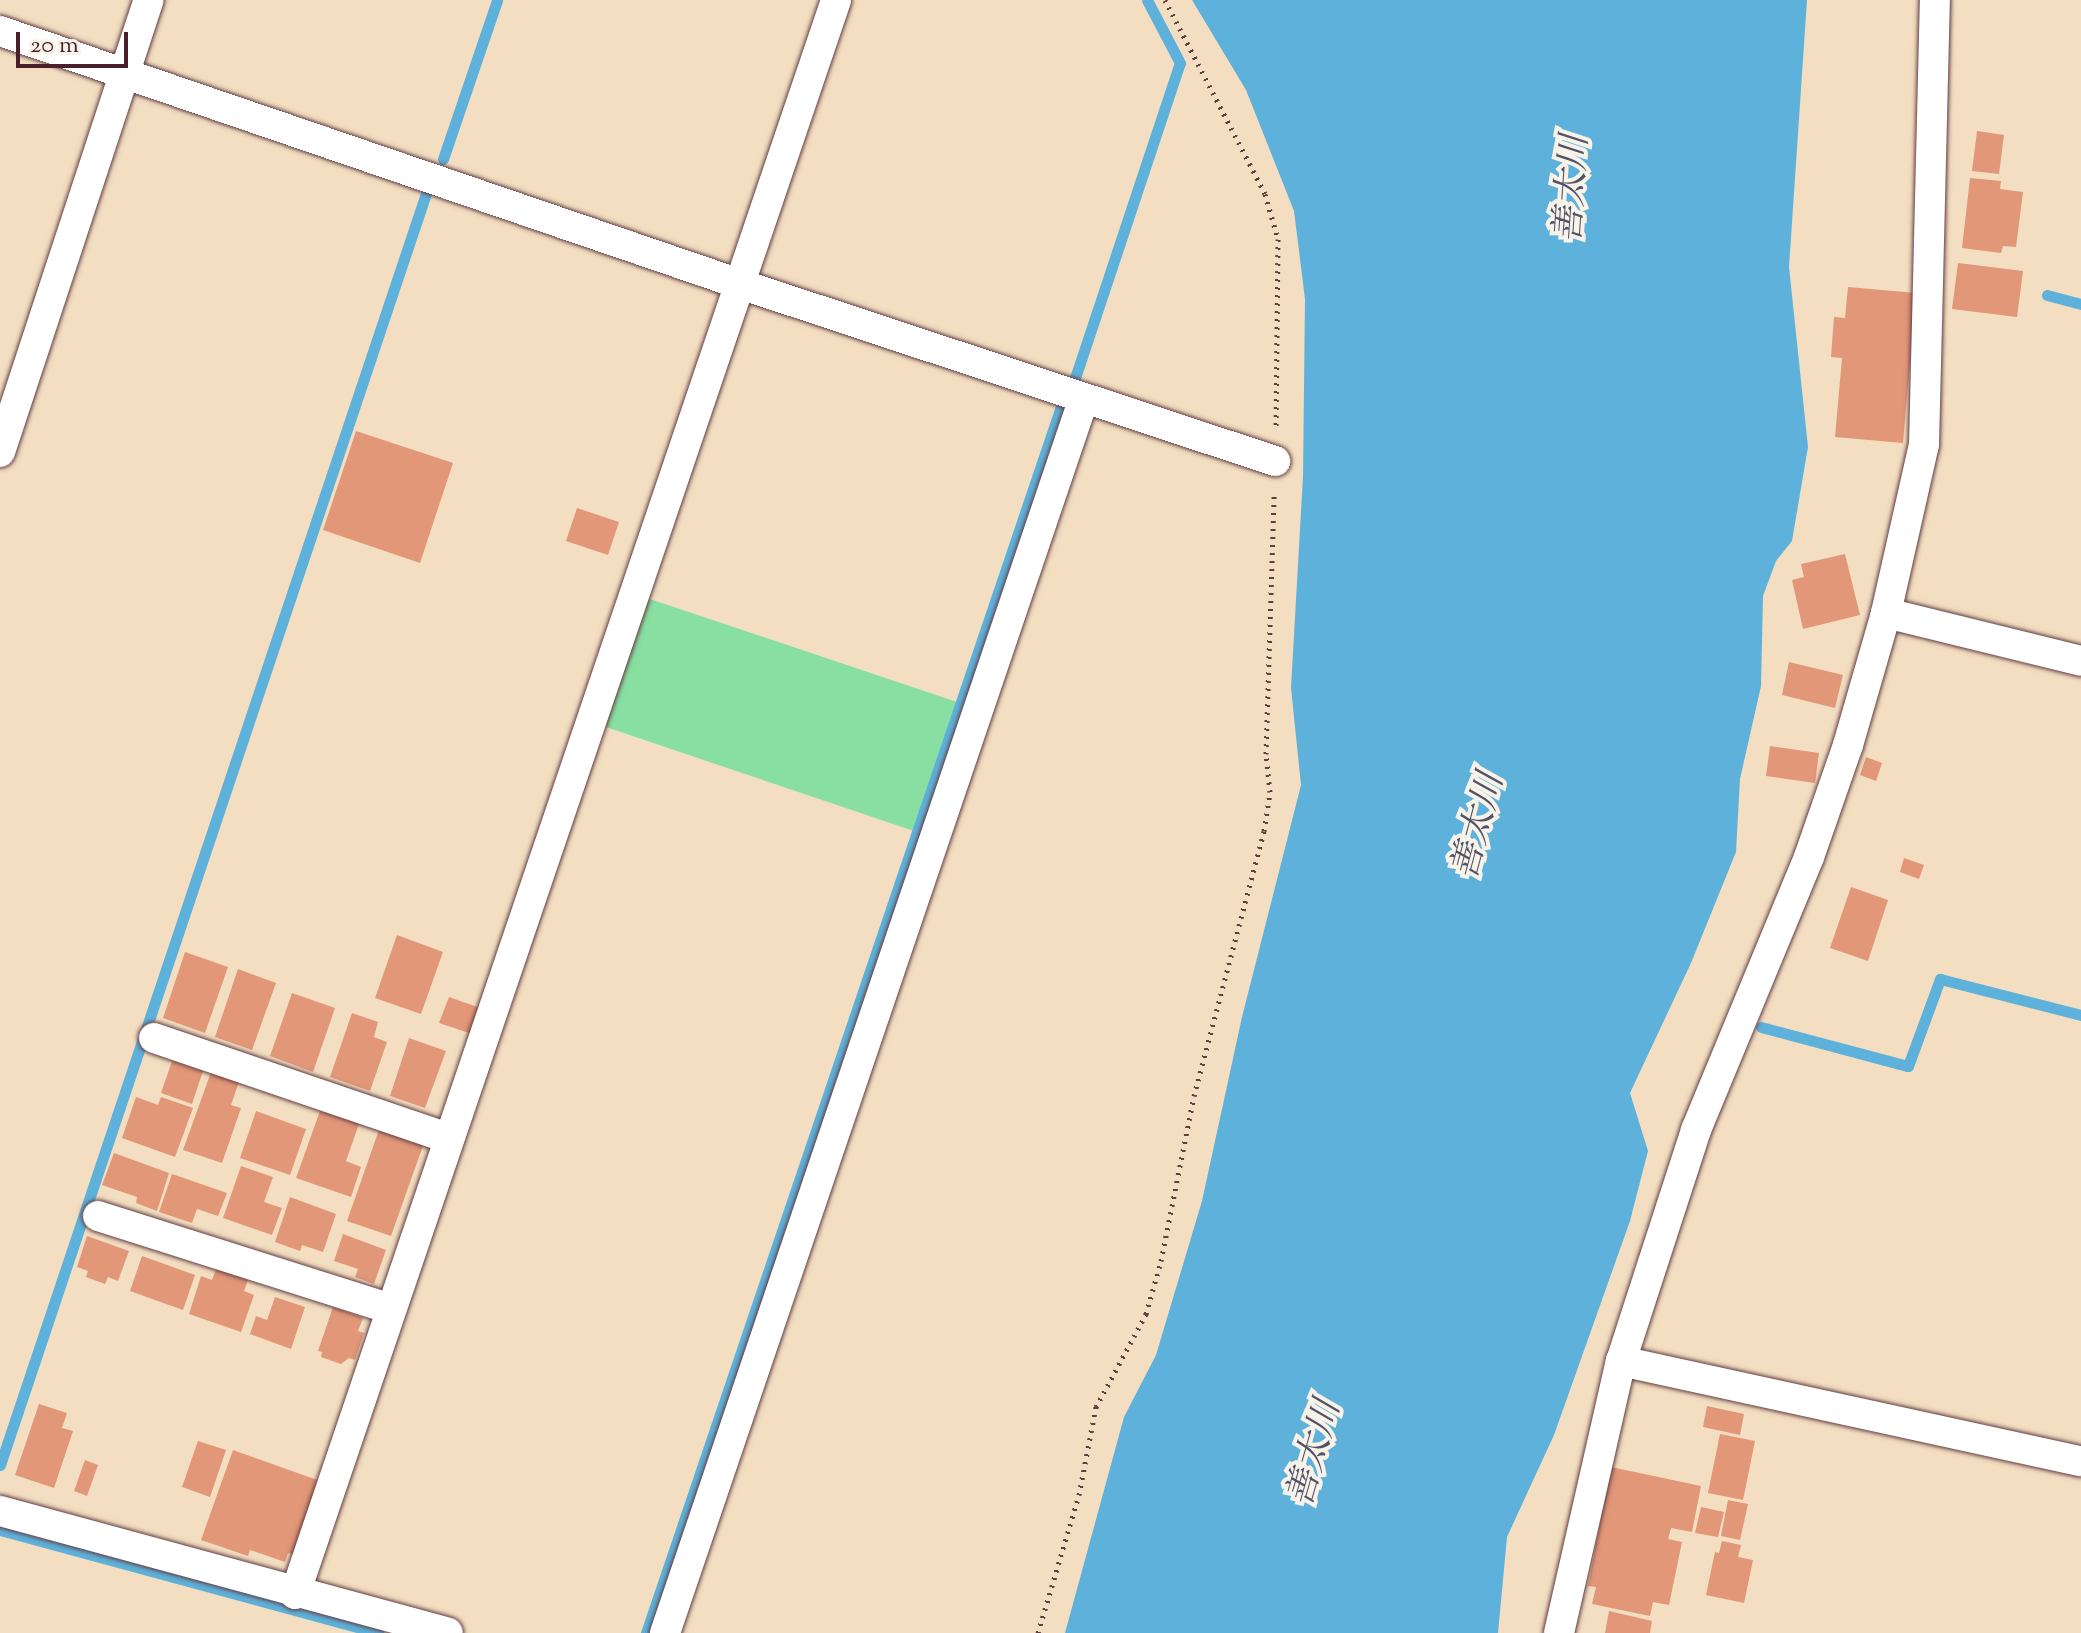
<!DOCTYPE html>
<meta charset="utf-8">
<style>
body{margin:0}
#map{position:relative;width:2081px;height:1633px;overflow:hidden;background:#f3dec1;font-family:"Sorts Mill Goudy","Noto Serif JP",serif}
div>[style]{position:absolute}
.green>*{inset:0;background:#89dfa2}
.water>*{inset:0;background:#5eb1da}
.stream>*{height:11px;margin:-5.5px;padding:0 5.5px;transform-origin:5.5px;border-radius:5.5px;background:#5eb1da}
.building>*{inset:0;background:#e19778}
.path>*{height:5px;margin-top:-2.5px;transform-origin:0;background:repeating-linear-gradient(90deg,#633c42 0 2px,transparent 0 8px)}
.roads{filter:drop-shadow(0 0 2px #633c42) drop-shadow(0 0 2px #633c42)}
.minor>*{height:30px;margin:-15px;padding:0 15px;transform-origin:15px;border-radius:15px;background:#fff}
span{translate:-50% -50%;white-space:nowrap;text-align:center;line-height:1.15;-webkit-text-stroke:8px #f7f3e8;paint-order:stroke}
.water-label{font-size:36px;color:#515268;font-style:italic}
.scale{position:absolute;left:16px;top:32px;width:112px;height:36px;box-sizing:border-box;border:4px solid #4a1f2b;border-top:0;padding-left:10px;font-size:24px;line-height:28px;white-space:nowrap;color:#4a1f2b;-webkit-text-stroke:6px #f7f3e8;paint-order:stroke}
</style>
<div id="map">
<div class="green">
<i style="clip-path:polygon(644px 597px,960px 703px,917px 832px,600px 725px)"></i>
</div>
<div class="water">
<i style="clip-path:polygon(1192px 0,1807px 0,1789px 267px,1808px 447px,1792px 541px,1776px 561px,1763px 596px,1761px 686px,1740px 779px,1736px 852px,1691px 963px,1630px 1093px,1648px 1151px,1630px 1221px,1554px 1435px,1507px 1537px,1498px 1633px,1065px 1633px,1124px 1417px,1156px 1355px,1202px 1201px,1242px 1017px,1301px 785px,1291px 688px,1303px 476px,1305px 299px,1294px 211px,1246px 90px)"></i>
</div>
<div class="stream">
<i style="left:443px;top:159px;width:168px;rotate:-71.2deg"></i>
<i style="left:2047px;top:295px;width:35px;rotate:15deg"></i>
<i style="left:1074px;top:381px;width:335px;rotate:-71.6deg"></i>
<i style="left:1180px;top:63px;width:71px;rotate:-117.6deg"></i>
<i style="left:1761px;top:1027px;width:152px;rotate:14.9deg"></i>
<i style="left:1908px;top:1066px;width:93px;rotate:-69.8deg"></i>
<i style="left:1940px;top:979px;width:146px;rotate:14.3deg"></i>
<i style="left:0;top:1465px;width:1341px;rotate:-71.48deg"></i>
<i style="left:0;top:1530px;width:392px;rotate:15.2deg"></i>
<i style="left:646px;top:1633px;width:1298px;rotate:-71.31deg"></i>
</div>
<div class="building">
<i style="clip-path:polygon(1977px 131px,2004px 135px,1999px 174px,1972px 171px)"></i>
<i style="clip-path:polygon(1970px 178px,2001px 181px,2000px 189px,2023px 192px,2016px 247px,2003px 246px,2001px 253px,1962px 248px)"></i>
<i style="clip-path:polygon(1958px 263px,2023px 271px,2017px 317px,1952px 309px)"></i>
<i style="clip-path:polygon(1848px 287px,1916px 293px,1903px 443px,1835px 437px,1842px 358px,1831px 357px,1834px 317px,1845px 318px)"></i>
<i style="clip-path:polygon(356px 431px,453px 463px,420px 563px,323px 530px)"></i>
<i style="clip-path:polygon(577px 508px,619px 522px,608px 555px,566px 541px)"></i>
<i style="clip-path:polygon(1845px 554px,1860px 615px,1803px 629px,1792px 580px,1804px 577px,1801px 564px)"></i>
<i style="clip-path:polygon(1789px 662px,1843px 675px,1835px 708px,1782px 695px)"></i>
<i style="clip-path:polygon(1770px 746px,1819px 753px,1815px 783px,1766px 776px)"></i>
<i style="clip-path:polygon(1866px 757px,1882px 763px,1876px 781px,1860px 775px)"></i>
<i style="clip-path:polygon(1904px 858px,1924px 865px,1919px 879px,1900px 872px)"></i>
<i style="clip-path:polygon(1851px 887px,1888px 900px,1868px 961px,1830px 948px)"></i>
<i style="clip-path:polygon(397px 935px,443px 952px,421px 1014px,375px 998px)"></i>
<i style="clip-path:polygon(185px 952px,228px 967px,205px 1033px,163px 1018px)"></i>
<i style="clip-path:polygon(238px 969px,276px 983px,252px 1050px,215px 1037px)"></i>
<i style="clip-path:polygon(292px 993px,335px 1008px,313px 1072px,270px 1056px)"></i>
<i style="clip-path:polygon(449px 997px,480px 1008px,472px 1034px,439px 1023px)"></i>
<i style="clip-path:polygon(352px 1013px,378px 1022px,374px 1037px,387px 1042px,370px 1091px,330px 1077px)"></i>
<i style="clip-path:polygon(409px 1038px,446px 1051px,425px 1108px,390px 1096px)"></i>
<i style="clip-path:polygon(172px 1061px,203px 1071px,192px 1104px,161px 1093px)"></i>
<i style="clip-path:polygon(211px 1072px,239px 1082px,231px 1105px,241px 1108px,222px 1163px,183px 1150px)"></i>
<i style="clip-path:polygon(136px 1097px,158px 1105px,161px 1097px,193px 1108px,175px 1157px,122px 1138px)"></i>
<i style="clip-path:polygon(256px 1111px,306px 1129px,290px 1175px,240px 1158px)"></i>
<i style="clip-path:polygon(320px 1111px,359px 1124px,346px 1161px,361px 1167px,351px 1197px,296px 1178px)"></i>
<i style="clip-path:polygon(380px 1127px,424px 1143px,391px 1236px,347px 1221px)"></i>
<i style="clip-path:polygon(114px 1153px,169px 1173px,157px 1211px,136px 1203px,137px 1197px,102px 1185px)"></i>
<i style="clip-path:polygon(241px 1166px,273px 1177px,264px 1202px,282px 1208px,272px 1235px,223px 1218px)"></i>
<i style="clip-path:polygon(172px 1174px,227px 1193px,218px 1216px,197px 1209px,192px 1223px,159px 1212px)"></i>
<i style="clip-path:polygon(290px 1197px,336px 1214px,323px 1252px,302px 1245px,300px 1251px,275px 1242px)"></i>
<i style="clip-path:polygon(343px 1234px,386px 1250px,374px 1284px,355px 1277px,358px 1269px,334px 1261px)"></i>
<i style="clip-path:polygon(87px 1236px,129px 1251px,118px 1281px,108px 1277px,105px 1284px,86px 1277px,88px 1271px,77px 1267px)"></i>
<i style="clip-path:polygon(142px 1256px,195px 1275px,183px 1310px,130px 1291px)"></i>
<i style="clip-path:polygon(216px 1269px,248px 1280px,244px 1291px,254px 1295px,241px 1332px,189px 1314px,201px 1276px,212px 1280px)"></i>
<i style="clip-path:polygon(275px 1297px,305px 1307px,291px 1349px,250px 1334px,256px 1316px,267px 1320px)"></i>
<i style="clip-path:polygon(333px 1307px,363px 1318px,358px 1331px,364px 1333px,355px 1360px,349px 1358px,341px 1364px,321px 1357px,322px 1352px,318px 1351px)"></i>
<i style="clip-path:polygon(39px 1404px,67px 1413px,62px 1428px,73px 1431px,54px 1488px,15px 1475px)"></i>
<i style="clip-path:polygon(1707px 1406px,1744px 1414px,1740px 1435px,1703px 1427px)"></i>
<i style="clip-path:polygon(1720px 1434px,1755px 1441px,1743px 1500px,1708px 1493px)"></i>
<i style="clip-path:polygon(198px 1441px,226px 1450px,210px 1497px,182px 1487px)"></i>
<i style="clip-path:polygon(233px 1450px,320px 1481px,294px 1555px,288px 1553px,285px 1562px,250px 1550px,248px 1556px,201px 1540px)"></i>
<i style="clip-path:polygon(85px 1460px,98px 1465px,87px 1496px,74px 1491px)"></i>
<i style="clip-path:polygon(1611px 1467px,1701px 1486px,1692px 1532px,1671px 1528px,1668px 1539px,1682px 1542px,1669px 1605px,1653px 1602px,1650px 1616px,1592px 1604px,1596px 1587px,1588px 1586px)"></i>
<i style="clip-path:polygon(1728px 1500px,1748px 1504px,1740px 1540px,1721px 1536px)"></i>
<i style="clip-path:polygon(1701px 1507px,1724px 1512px,1718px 1537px,1695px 1533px)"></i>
<i style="clip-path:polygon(1722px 1541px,1741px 1545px,1738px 1557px,1753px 1560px,1744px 1603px,1706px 1595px,1715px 1552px,1719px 1553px)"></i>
<i style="clip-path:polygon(1609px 1611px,1652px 1621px,1650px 1633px,1605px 1633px)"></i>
</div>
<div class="path">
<i style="left:1165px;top:0;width:218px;rotate:62.7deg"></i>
<i style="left:1265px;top:194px;width:47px;rotate:73.9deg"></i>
<i style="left:1278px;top:239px;width:188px;rotate:90.6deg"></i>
<i style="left:1038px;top:1633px;width:144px;rotate:-73.5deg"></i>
<i style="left:1079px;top:1495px;width:90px;rotate:-79.1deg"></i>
<i style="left:1096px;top:1407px;width:106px;rotate:-61.7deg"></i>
<i style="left:1146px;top:1314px;width:55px;rotate:-74.2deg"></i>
<i style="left:1161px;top:1261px;width:168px;rotate:-78.7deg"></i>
<i style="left:1194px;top:1096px;width:274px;rotate:-75.2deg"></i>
<i style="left:1264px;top:831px;width:39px;rotate:-81deg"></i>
<i style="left:1270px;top:792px;width:38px;rotate:-96deg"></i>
<i style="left:1266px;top:754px;width:261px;rotate:-88.2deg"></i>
</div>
<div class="roads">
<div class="minor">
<i style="left:0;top:31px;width:779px;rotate:18.88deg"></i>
<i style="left:737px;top:283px;width:567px;rotate:18.31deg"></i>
<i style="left:0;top:452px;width:476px;rotate:-71.8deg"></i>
<i style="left:1886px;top:613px;width:201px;rotate:13.8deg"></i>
<i style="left:154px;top:1038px;width:311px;rotate:18.8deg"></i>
<i style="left:98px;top:1216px;width:307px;rotate:17.6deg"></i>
<i style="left:1621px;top:1361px;width:471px;rotate:12.3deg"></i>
<i style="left:0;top:1511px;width:464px;rotate:15.2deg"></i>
<i style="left:295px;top:1594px;width:1683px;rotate:-71.25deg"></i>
<i style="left:665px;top:1633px;width:1304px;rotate:-71.26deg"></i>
<i style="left:1559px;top:1633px;width:279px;rotate:-77.2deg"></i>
<i style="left:1621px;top:1361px;width:243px;rotate:-72deg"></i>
<i style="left:1696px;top:1130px;width:295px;rotate:-67.5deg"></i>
<i style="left:1809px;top:857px;width:119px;rotate:-70.8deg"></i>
<i style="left:1848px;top:745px;width:137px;rotate:-73.9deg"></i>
<i style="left:1886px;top:613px;width:172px;rotate:-77.3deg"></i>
<i style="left:1924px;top:445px;width:445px;rotate:-88.6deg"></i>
</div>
</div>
<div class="water-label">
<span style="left:1574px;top:189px;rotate:-86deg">善太川</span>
<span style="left:1480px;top:827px;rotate:-75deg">善太川</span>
<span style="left:1316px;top:1454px;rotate:-74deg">善太川</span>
</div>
<div class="scale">20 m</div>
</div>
